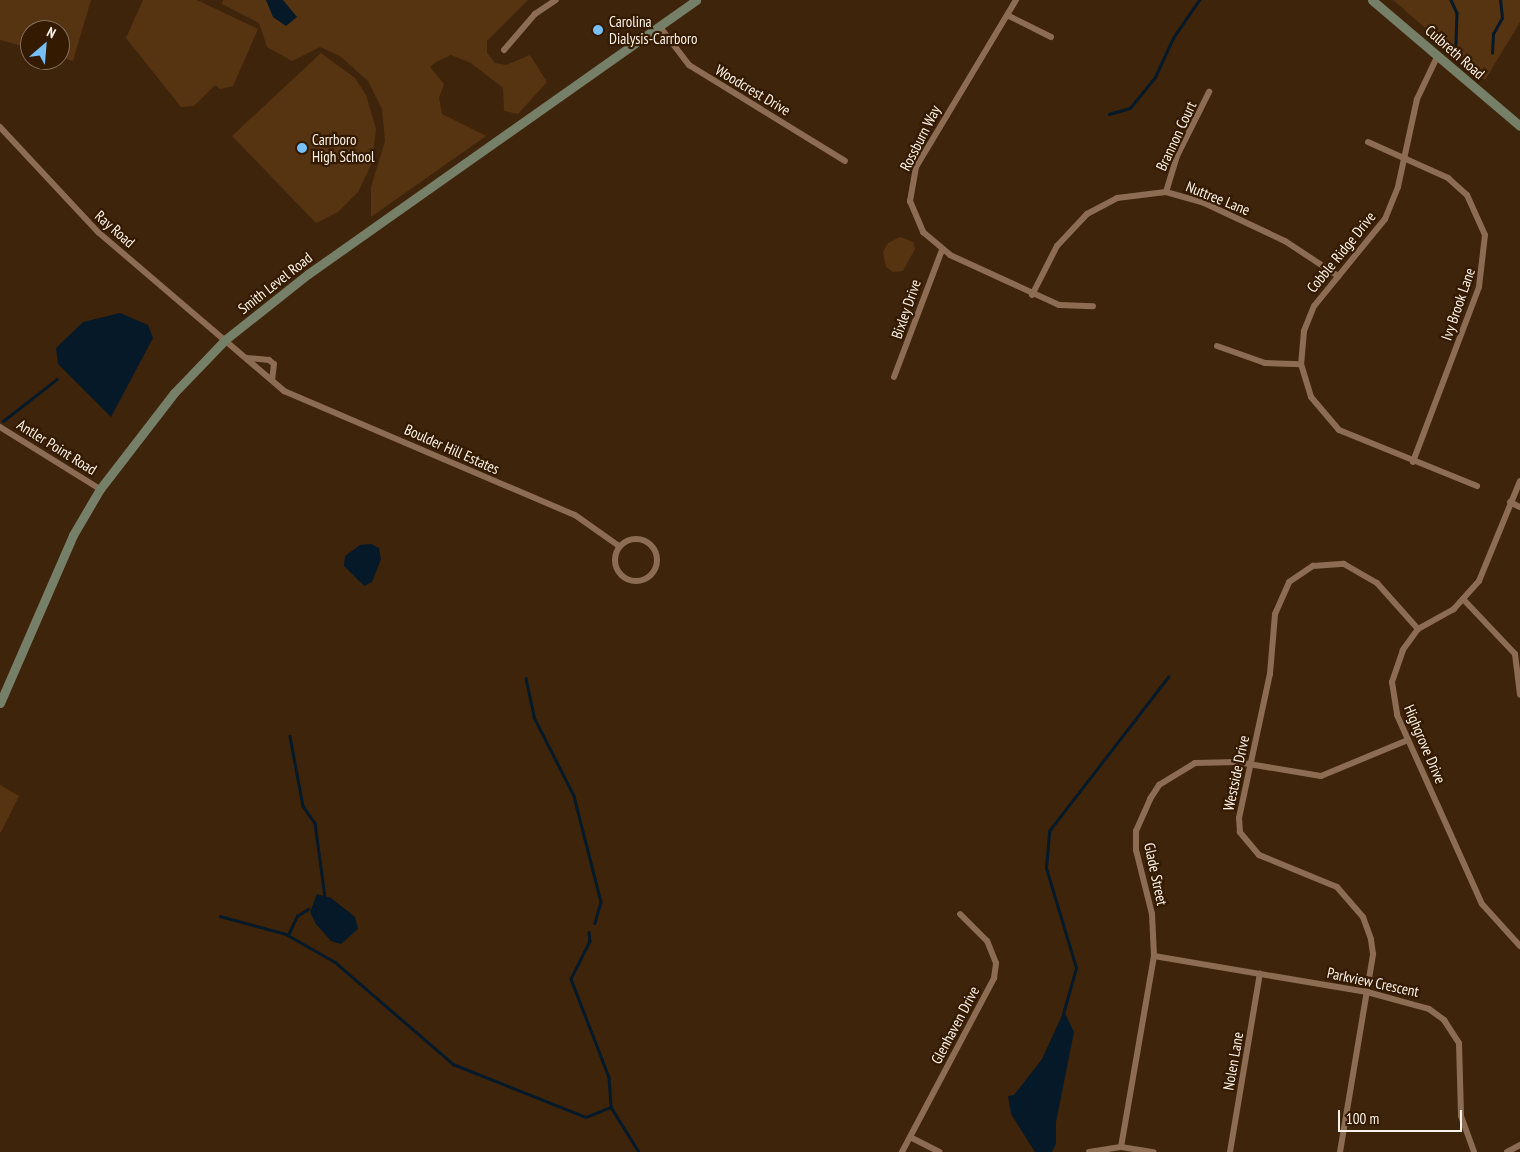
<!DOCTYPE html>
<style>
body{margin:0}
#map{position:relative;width:1520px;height:1152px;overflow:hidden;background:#3e240a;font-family:"PT Sans Narrow",sans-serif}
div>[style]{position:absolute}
.green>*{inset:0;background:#573411}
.water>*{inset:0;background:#051928}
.stream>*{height:2.5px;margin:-1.25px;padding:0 1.25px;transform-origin:1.25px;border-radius:1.25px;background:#051928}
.street>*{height:6px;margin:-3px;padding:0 3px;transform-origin:3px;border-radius:3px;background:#8c6d53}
.street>.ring{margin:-3px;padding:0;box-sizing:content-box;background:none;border:6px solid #8c6d53;border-radius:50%}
.secondary>*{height:9px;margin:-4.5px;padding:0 4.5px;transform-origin:4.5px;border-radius:4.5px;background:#767f68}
.dots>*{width:14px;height:14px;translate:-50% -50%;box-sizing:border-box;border:2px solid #331a01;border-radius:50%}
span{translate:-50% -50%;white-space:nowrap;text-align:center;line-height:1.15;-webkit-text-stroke:4.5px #331a01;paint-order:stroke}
.poi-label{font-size:15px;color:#fdf2e9}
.left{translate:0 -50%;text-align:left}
.street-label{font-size:15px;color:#fdf2e9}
.north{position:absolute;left:20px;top:20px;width:50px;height:50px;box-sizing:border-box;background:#331a01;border:1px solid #84705e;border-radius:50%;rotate:27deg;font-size:14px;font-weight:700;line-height:20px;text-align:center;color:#fdf2e9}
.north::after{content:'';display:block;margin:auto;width:18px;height:22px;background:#76c0f7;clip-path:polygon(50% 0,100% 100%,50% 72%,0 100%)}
.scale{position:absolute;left:1338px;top:1110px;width:124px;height:22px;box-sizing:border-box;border:2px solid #fdf2e9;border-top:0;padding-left:6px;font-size:15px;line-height:18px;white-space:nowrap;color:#fdf2e9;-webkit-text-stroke:4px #331a01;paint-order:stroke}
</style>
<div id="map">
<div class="green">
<i style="clip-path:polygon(0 0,91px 0,73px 61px,60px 57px,60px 30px,30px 30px,30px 48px,0 40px)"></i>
<i style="clip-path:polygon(143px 0,197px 0,258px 29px,233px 86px,220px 89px,215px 85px,194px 106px,181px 107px,126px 38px)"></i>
<i style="clip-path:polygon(223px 0,528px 0,487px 41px,487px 53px,495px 63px,506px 65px,530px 55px,547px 82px,518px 114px,504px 111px,503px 88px,471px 63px,451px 55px,436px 62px,430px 67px,444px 84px,439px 98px,442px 114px,486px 136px,371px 217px,371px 187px,385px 141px,382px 109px,368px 81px,340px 56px,320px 47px,292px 61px,267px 47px,259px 23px,222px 4px)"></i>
<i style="clip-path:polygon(1393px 0,1520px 0,1520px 22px,1485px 80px)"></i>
<i style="clip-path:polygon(321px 53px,355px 78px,366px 95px,376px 129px,372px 163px,358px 192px,338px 212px,316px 223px,232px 136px)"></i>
<i style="clip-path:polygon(900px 237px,913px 242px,915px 249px,903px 271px,893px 272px,886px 267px,883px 252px,888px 243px)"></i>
<i style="clip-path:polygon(0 785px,19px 796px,1px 832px,0 832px)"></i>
</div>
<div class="water">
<i style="clip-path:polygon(266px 0,283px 0,297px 17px,286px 26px,273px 17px)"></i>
<i style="clip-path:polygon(120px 313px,148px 325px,153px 338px,111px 417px,58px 364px,56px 348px,83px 322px)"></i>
<i style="clip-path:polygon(371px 544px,379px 548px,381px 559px,372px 582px,364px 586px,344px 566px,345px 556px,360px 545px)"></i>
<i style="clip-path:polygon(317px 894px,331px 898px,355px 917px,358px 929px,341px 944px,331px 941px,316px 924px,310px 912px)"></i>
<i style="clip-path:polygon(1064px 1011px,1074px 1032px,1056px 1122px,1056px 1144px,1052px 1152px,1035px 1152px,1011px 1114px,1008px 1096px,1014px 1095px,1042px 1059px)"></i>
</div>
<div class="stream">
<i style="left:1451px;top:0;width:14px;rotate:65deg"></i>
<i style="left:1457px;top:13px;width:33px;rotate:92deg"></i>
<i style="left:1492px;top:53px;width:19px;rotate:-87deg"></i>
<i style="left:1493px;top:34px;width:18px;rotate:-61deg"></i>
<i style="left:1502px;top:18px;width:18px;rotate:-96deg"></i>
<i style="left:1109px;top:114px;width:22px;rotate:-16deg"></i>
<i style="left:1130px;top:108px;width:40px;rotate:-51deg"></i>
<i style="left:1155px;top:77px;width:43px;rotate:-65.2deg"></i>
<i style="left:1173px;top:38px;width:46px;rotate:-55.6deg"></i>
<i style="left:3px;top:421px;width:68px;rotate:-37.9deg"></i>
<i style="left:526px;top:678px;width:40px;rotate:78deg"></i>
<i style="left:534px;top:717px;width:89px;rotate:63.1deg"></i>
<i style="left:574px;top:796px;width:109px;rotate:75.7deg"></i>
<i style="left:601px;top:902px;width:22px;rotate:106deg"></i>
<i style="left:290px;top:736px;width:71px;rotate:79.5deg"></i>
<i style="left:303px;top:806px;width:21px;rotate:55deg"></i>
<i style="left:315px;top:823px;width:75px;rotate:82.3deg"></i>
<i style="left:220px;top:916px;width:68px;rotate:15.3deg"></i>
<i style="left:286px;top:934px;width:56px;rotate:29.7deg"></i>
<i style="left:335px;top:962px;width:156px;rotate:40.8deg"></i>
<i style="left:453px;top:1064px;width:143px;rotate:21.7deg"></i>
<i style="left:586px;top:1117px;width:27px;rotate:-22deg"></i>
<i style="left:589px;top:932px;width:9px;rotate:84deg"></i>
<i style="left:590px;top:941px;width:42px;rotate:116.6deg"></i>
<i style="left:571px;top:979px;width:105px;rotate:68.8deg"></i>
<i style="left:609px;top:1077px;width:30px;rotate:86deg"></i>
<i style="left:611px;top:1107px;width:53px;rotate:58.1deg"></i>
<i style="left:288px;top:935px;width:21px;rotate:-65deg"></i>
<i style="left:297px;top:916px;width:13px;rotate:-32deg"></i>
<i style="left:1063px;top:1014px;width:48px;rotate:-74.2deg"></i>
<i style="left:1076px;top:968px;width:104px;rotate:-106.7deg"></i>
<i style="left:1046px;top:868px;width:37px;rotate:-85deg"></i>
<i style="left:1049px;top:831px;width:195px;rotate:-52.3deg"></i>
</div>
<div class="street">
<i style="left:1016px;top:0;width:195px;rotate:120.9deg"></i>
<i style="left:916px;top:167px;width:35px;rotate:100deg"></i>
<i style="left:910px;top:201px;width:34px;rotate:67deg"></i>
<i style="left:923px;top:232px;width:35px;rotate:40deg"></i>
<i style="left:950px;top:255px;width:120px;rotate:24.6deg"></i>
<i style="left:1059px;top:305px;width:34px;rotate:2deg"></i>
<i style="left:1009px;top:16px;width:47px;rotate:26.6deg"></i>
<i style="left:660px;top:27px;width:48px;rotate:52.7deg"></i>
<i style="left:689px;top:65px;width:183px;rotate:31.6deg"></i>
<i style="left:504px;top:50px;width:48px;rotate:-49.3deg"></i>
<i style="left:535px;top:14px;width:25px;rotate:-34deg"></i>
<i style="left:1438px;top:55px;width:49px;rotate:115.5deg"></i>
<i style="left:1417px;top:99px;width:90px;rotate:102.2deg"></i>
<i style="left:1398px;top:187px;width:35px;rotate:112deg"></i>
<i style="left:1385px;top:219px;width:112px;rotate:129.2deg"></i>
<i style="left:1314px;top:306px;width:27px;rotate:112deg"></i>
<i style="left:1304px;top:331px;width:33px;rotate:95deg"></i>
<i style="left:1301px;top:364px;width:34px;rotate:73deg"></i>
<i style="left:1311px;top:397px;width:43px;rotate:49.7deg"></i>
<i style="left:1339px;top:430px;width:149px;rotate:22.1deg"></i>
<i style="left:0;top:127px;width:144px;rotate:47deg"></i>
<i style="left:98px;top:232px;width:245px;rotate:40.5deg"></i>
<i style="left:284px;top:391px;width:316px;rotate:23.1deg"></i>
<i style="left:575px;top:515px;width:54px;rotate:35.2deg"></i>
<i style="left:1368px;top:142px;width:88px;rotate:24.2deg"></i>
<i style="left:1448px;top:178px;width:25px;rotate:42deg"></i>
<i style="left:1467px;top:195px;width:44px;rotate:65.8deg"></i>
<i style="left:1485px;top:235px;width:52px;rotate:96.6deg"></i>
<i style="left:1479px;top:287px;width:187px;rotate:110.7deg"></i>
<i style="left:1166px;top:192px;width:38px;rotate:-73deg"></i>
<i style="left:1177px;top:156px;width:72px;rotate:-63.4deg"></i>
<i style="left:1032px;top:295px;width:55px;rotate:-63deg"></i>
<i style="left:1057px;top:246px;width:44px;rotate:-46.8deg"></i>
<i style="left:1087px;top:214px;width:34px;rotate:-28deg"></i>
<i style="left:1117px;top:198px;width:49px;rotate:-7deg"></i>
<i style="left:1166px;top:192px;width:37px;rotate:16deg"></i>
<i style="left:1202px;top:202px;width:92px;rotate:25.2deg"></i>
<i style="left:1285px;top:241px;width:64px;rotate:33.4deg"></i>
<i style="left:1217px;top:346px;width:51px;rotate:19.5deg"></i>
<i style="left:1265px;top:363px;width:36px;rotate:2deg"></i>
<i style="left:247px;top:358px;width:22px;rotate:5deg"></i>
<i style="left:269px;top:360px;width:6px;rotate:39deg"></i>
<i style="left:274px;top:364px;width:16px;rotate:97deg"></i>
<i style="left:894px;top:377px;width:136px;rotate:-69.3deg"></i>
<i style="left:0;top:427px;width:118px;rotate:31.8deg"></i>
<i style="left:1520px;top:481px;width:108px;rotate:112.3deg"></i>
<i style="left:1479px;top:581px;width:38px;rotate:132deg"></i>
<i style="left:1454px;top:609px;width:41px;rotate:150.9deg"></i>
<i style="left:1418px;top:629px;width:26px;rotate:126deg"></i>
<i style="left:1403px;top:650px;width:34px;rotate:109deg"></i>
<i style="left:1392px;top:682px;width:33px;rotate:81deg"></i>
<i style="left:1397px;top:715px;width:207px;rotate:65.8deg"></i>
<i style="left:1482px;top:904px;width:57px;rotate:47.9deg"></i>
<i style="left:1510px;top:502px;width:11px;rotate:27deg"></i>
<i class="ring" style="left:615px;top:539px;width:36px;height:36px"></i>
<i style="left:1464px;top:600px;width:74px;rotate:46.6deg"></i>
<i style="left:1515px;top:654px;width:41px;rotate:83deg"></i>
<i style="left:1154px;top:956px;width:216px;rotate:9.6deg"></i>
<i style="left:1367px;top:992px;width:64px;rotate:15.3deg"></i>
<i style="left:1429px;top:1009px;width:19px;rotate:36deg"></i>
<i style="left:1444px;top:1020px;width:27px;rotate:57deg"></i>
<i style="left:1459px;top:1043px;width:73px;rotate:88.4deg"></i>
<i style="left:1461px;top:1116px;width:38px;rotate:70deg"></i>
<i style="left:910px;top:1137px;width:33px;rotate:27deg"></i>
<i style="left:1121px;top:1147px;width:194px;rotate:-80.2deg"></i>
<i style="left:1154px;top:956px;width:42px;rotate:-92.7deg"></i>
<i style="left:1152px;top:914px;width:66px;rotate:-104deg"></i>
<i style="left:1136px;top:850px;width:19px;rotate:-90deg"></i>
<i style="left:1136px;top:831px;width:35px;rotate:-66deg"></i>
<i style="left:1150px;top:799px;width:17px;rotate:-57deg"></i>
<i style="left:1159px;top:785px;width:42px;rotate:-31.4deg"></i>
<i style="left:1195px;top:763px;width:42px;rotate:-1.4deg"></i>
<i style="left:1237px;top:762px;width:85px;rotate:9.5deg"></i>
<i style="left:1321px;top:776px;width:94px;rotate:-22.5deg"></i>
<i style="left:902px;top:1152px;width:197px;rotate:-62.1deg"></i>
<i style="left:994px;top:978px;width:15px;rotate:-82deg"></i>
<i style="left:996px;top:963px;width:24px;rotate:-112deg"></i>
<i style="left:987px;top:941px;width:38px;rotate:-135deg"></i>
<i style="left:1089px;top:1152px;width:32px;rotate:-9deg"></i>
<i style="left:1121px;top:1147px;width:33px;rotate:9deg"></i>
<i style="left:1230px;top:1152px;width:181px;rotate:-80.5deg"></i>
<i style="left:1340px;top:1152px;width:201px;rotate:-80.5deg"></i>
<i style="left:1373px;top:954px;width:15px;rotate:-98deg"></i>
<i style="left:1371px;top:939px;width:23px;rotate:-110deg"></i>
<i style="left:1363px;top:917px;width:40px;rotate:-131deg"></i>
<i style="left:1337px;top:887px;width:84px;rotate:-157.7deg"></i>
<i style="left:1259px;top:855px;width:30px;rotate:-130deg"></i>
<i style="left:1240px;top:832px;width:14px;rotate:-94deg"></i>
<i style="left:1239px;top:818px;width:147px;rotate:-77.9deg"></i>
<i style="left:1270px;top:674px;width:60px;rotate:-85.2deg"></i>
<i style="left:1275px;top:614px;width:35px;rotate:-66deg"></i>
<i style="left:1289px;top:582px;width:29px;rotate:-34deg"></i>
<i style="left:1313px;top:566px;width:31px;rotate:-4deg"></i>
<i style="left:1344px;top:564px;width:38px;rotate:30deg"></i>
<i style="left:1377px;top:583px;width:62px;rotate:48.3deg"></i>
<i style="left:1507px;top:1152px;width:15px;rotate:-28deg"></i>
</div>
<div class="secondary">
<i style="left:1372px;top:0;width:194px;rotate:40.4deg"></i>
<i style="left:0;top:703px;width:183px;rotate:-66.5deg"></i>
<i style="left:73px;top:535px;width:53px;rotate:-59.6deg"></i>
<i style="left:100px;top:489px;width:121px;rotate:-52.4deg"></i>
<i style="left:174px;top:393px;width:75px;rotate:-46.1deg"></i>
<i style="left:226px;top:339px;width:105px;rotate:-38.4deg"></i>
<i style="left:308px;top:274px;width:475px;rotate:-35.2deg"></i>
</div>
<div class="dots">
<i style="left:598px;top:30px;background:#76c0f7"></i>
<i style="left:302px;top:148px;background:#76c0f7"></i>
</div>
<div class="poi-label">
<span class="left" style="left:609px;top:30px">Carolina<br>Dialysis-Carrboro</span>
<span class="left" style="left:312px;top:148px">Carrboro<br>High School</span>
</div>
<div class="street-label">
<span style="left:1455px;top:52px;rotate:41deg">Culbreth Road</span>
<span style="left:753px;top:90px;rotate:31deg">Woodcrest Drive</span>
<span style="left:1176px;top:136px;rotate:-65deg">Brannon Court</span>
<span style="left:920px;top:138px;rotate:-63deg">Rossburn Way</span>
<span style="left:1218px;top:198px;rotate:22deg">Nuttree Lane</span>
<span style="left:115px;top:229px;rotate:41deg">Ray Road</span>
<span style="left:1341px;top:252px;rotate:-51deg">Cobble Ridge Drive</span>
<span style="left:275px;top:283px;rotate:-38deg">Smith Level Road</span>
<span style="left:1458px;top:304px;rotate:-71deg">Ivy Brook Lane</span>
<span style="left:906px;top:309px;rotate:-71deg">Bixley Drive</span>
<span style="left:57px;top:447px;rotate:32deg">Antler Point Road</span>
<span style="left:452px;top:449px;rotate:24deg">Boulder Hill Estates</span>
<span style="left:1425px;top:744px;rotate:67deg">Highgrove Drive</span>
<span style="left:1236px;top:773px;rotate:-78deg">Westside Drive</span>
<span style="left:1156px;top:874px;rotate:78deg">Glade Street</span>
<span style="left:1373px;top:982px;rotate:12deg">Parkview Crescent</span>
<span style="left:955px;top:1025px;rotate:-62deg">Glenhaven Drive</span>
<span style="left:1233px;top:1061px;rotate:-80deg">Nolen Lane</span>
</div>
<div class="north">N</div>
<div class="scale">100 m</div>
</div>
